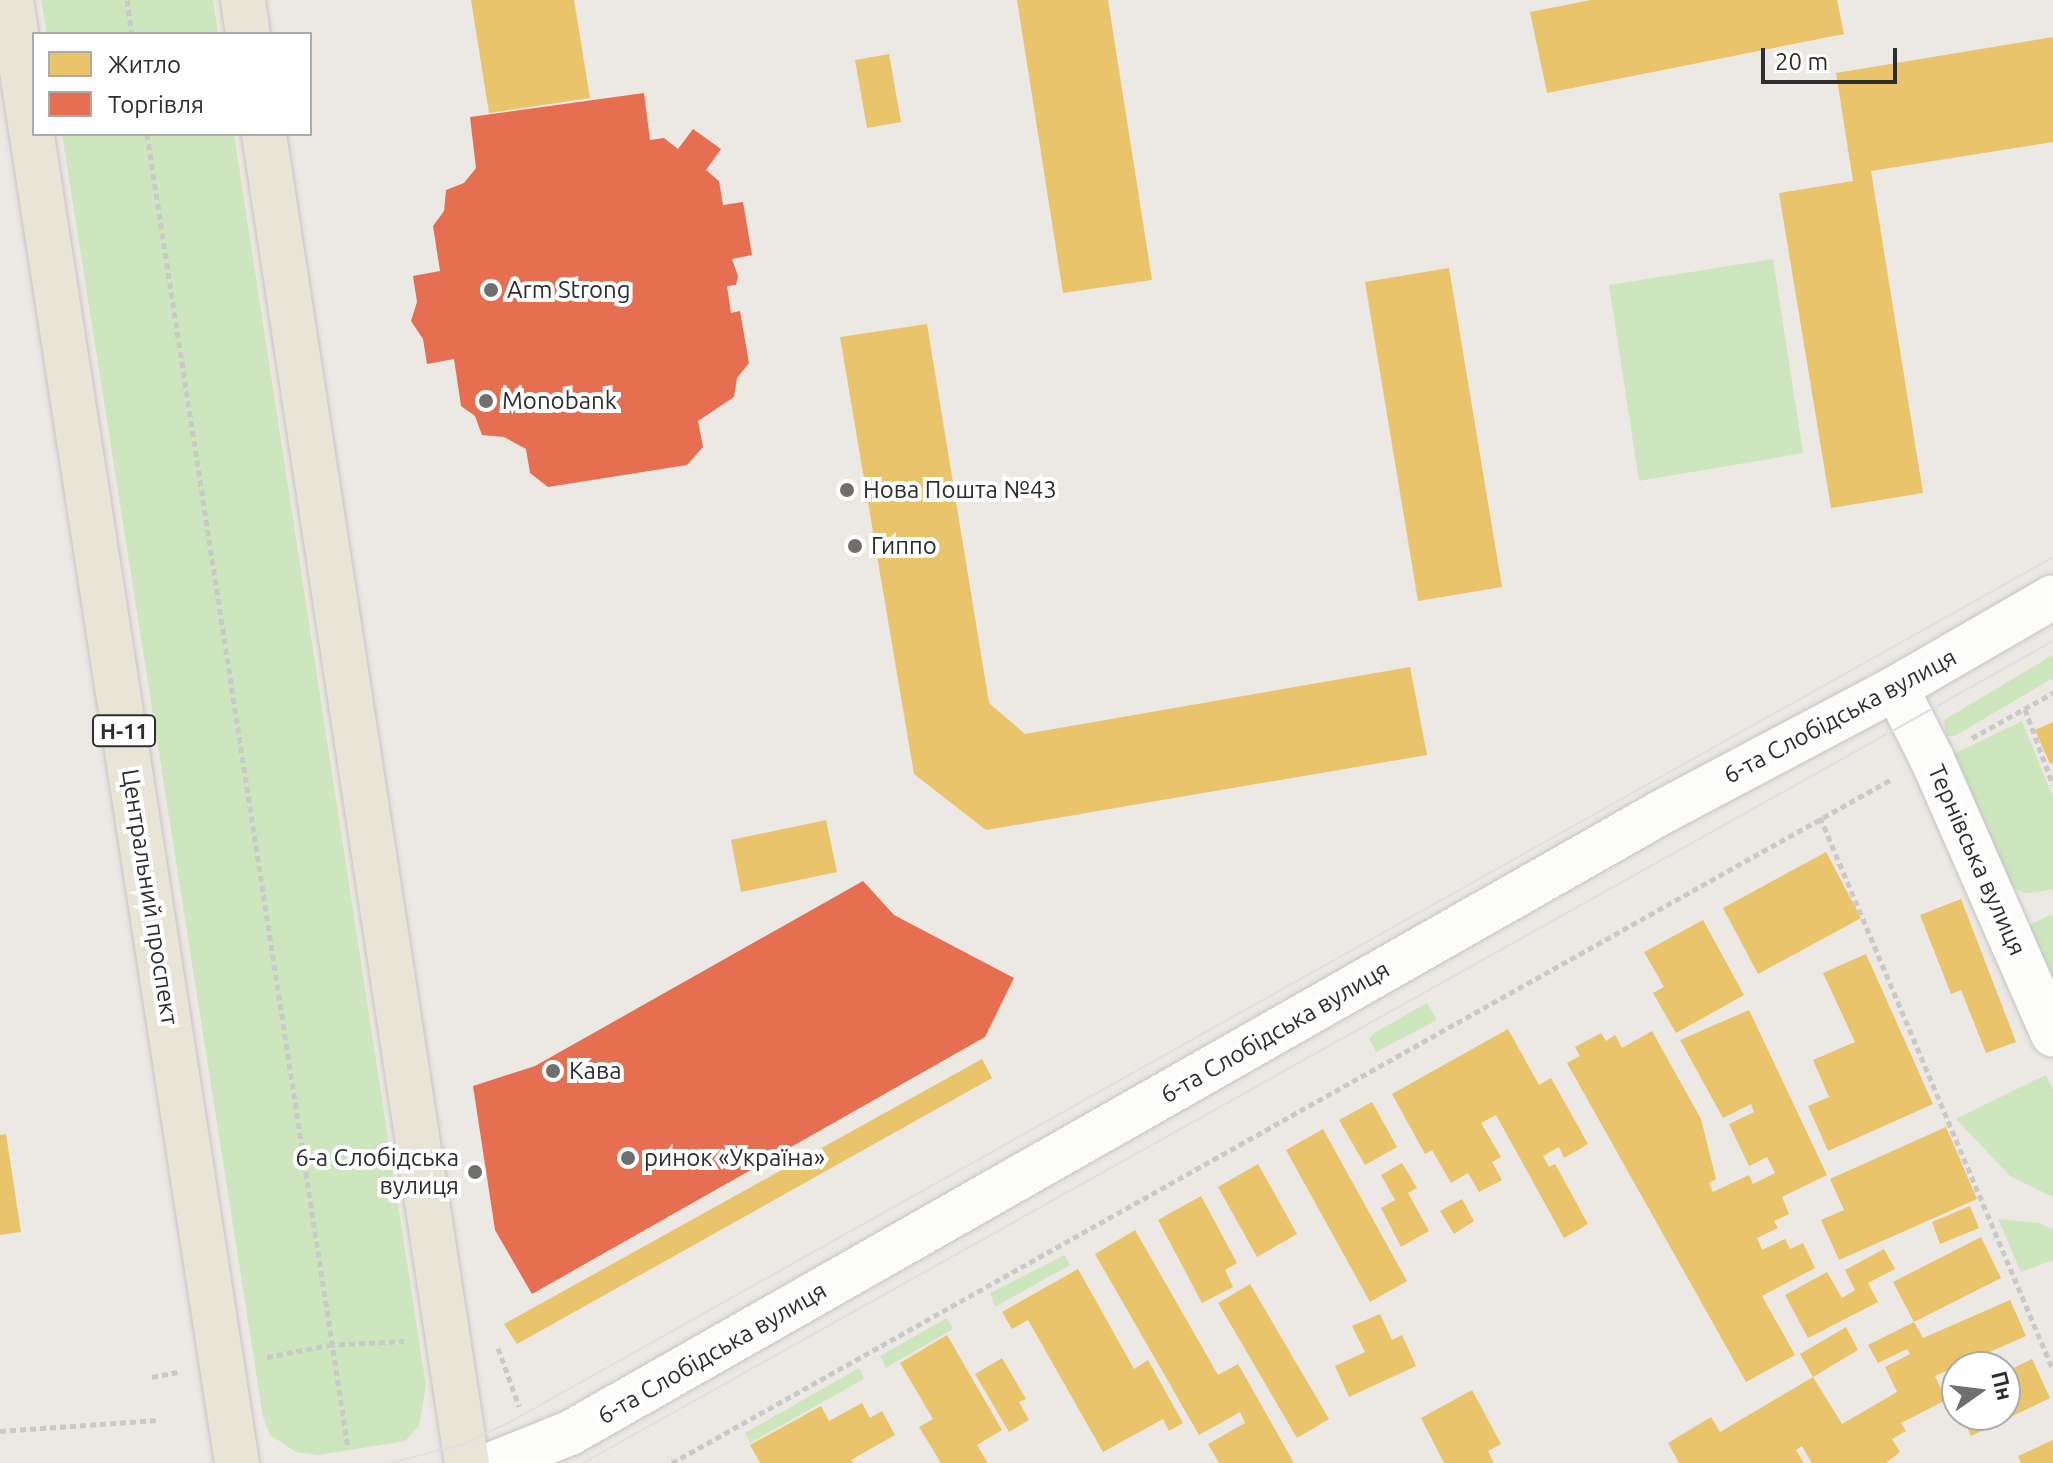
<!DOCTYPE html>
<meta charset="utf-8">
<style>
body{margin:0}
#map{position:relative;width:2053px;height:1463px;overflow:hidden;background:#ece8e4;font-family:Ubuntu,sans-serif}
div>[style]{position:absolute}
.green>*{inset:0;background:#cee6be}
.homes>*{inset:0;background:#e9c46a}
.shops>*{inset:0;background:#e76f51}
.path>*{height:5px;margin-top:-2.5px;transform-origin:0;background:repeating-linear-gradient(90deg,#c9c9c8 0 6px,transparent 0 10px)}
.roads{filter:drop-shadow(0 0 2px #c5c4c5) drop-shadow(0 0 2px #c5c4c5)}
.minor>*{height:44px;margin:-22px;padding:0 22px;transform-origin:22px;border-radius:22px;background:#fcfcfb}
.major>*{height:44px;margin:-22px;padding:0 22px;transform-origin:22px;border-radius:22px;background:#e8e4d6}
.tram>*{height:2px;margin:-1px;padding:0 1px;transform-origin:1px;border-radius:1px;background:#dfdfe1}
.dots>*{width:22px;height:22px;translate:-50% -50%;box-sizing:border-box;border:4px solid #fff;border-radius:50%}
span{translate:-50% -50%;white-space:nowrap;text-align:center;line-height:1.15;-webkit-text-stroke:8px #fff;paint-order:stroke}
.shield-label span{padding:2px 6px;background:#fff;border:2px solid;border-radius:6px;-webkit-text-stroke-width:0}
.shield-label{font-size:22px;color:#2e2e2e;font-weight:700}
.poi-label{font-size:24px;color:#2e2e2e}
.left{translate:0 -50%;text-align:left}
.right{translate:-100% -50%;text-align:right}
.street-label{font-size:24px;color:#2e2e2e}
.legend{position:absolute;left:32px;top:32px;width:280px;height:104px;box-sizing:border-box;background:#fff;border:2px solid #ababab;margin:0;padding:10px 14px;list-style:none;font-size:24px;color:#2e2e2e}
.legend li{display:flex;align-items:center;gap:16px;height:40px}
.legend b{width:40px;border:2px solid #ababab}
.north{position:absolute;left:1941px;top:1351px;width:80px;height:80px;box-sizing:border-box;background:#fff;border:2px solid #ababab;border-radius:50%;rotate:76deg;font-size:22px;font-weight:700;line-height:32px;text-align:center;color:#2e2e2e}
.north::after{content:'';display:block;margin:auto;width:28px;height:36px;background:#706f6e;clip-path:polygon(50% 0,100% 100%,50% 72%,0 100%)}
.scale{position:absolute;left:1761px;top:48px;width:136px;height:36px;box-sizing:border-box;border:4px solid #2e2e2e;border-top:0;padding-left:10px;font-size:24px;line-height:28px;white-space:nowrap;color:#2e2e2e;-webkit-text-stroke:6px #fff;paint-order:stroke}
</style>
<div id="map">
<div class="green">
<i style="clip-path:polygon(41px 0,213px 0,218px 34px,47px 34px)"></i>
<i style="clip-path:polygon(62px 134px,234px 134px,426px 1386px,419px 1426px,405px 1441px,319px 1455px,296px 1452px,270px 1435px,263px 1417px)"></i>
<i style="clip-path:polygon(1773px 259px,1803px 453px,1639px 481px,1609px 285px)"></i>
<i style="clip-path:polygon(2053px 655px,2053px 678px,1955px 736px,1946px 736px,1944px 720px)"></i>
<i style="clip-path:polygon(2022px 721px,2053px 797px,2053px 889px,2044px 891px,2024px 893px,2008px 885px,1952px 755px)"></i>
<i style="clip-path:polygon(2053px 914px,2053px 987px,2025px 927px)"></i>
<i style="clip-path:polygon(1427px 1003px,1437px 1020px,1376px 1052px,1369px 1039px,1374px 1033px)"></i>
<i style="clip-path:polygon(2046px 1075px,2053px 1090px,2053px 1197px,2010px 1176px,1956px 1119px)"></i>
<i style="clip-path:polygon(1998px 1219px,2040px 1223px,2053px 1230px,2053px 1260px,2021px 1272px)"></i>
<i style="clip-path:polygon(1065px 1255px,1070px 1265px,995px 1307px,990px 1293px)"></i>
<i style="clip-path:polygon(947px 1318px,953px 1329px,886px 1368px,880px 1356px)"></i>
<i style="clip-path:polygon(859px 1368px,864px 1379px,750px 1443px,745px 1433px)"></i>
</div>
<div class="homes">
<i style="clip-path:polygon(471px 0,574px 0,590px 98px,489px 113px)"></i>
<i style="clip-path:polygon(1017px 0,1108px 0,1152px 280px,1063px 293px)"></i>
<i style="clip-path:polygon(1591px 0,1837px 0,1844px 34px,1547px 93px,1530px 12px)"></i>
<i style="clip-path:polygon(2053px 37px,2053px 142px,1871px 171px,1923px 493px,1831px 508px,1779px 193px,1853px 181px,1836px 73px)"></i>
<i style="clip-path:polygon(889px 54px,901px 122px,867px 128px,855px 60px)"></i>
<i style="clip-path:polygon(1449px 268px,1502px 587px,1418px 601px,1365px 282px)"></i>
<i style="clip-path:polygon(927px 324px,989px 703px,1025px 734px,1410px 667px,1427px 755px,986px 830px,914px 774px,840px 337px)"></i>
<i style="clip-path:polygon(2053px 722px,2053px 763px,2050px 764px,2035px 730px)"></i>
<i style="clip-path:polygon(826px 820px,837px 872px,741px 892px,731px 840px)"></i>
<i style="clip-path:polygon(1826px 852px,1861px 918px,1758px 974px,1723px 908px)"></i>
<i style="clip-path:polygon(1961px 899px,2016px 1042px,1986px 1053px,1961px 990px,1951px 994px,1920px 915px)"></i>
<i style="clip-path:polygon(1703px 920px,1744px 995px,1676px 1033px,1653px 993px,1664px 987px,1644px 952px)"></i>
<i style="clip-path:polygon(1866px 954px,1933px 1104px,1828px 1151px,1808px 1106px,1829px 1097px,1813px 1060px,1855px 1042px,1823px 973px)"></i>
<i style="clip-path:polygon(1749px 1010px,1827px 1175px,1782px 1197px,1789px 1214px,1774px 1221px,1778px 1228px,1757px 1238px,1762px 1250px,1785px 1239px,1790px 1249px,1803px 1243px,1815px 1268px,1762px 1296px,1795px 1355px,1746px 1382px,1567px 1063px,1580px 1056px,1575px 1047px,1601px 1033px,1606px 1041px,1615px 1035px,1622px 1048px,1652px 1031px,1701px 1119px,1716px 1179px,1709px 1183px,1713px 1192px,1749px 1175px,1753px 1184px,1775px 1173px,1767px 1157px,1749px 1166px,1729px 1124px,1754px 1112px,1751px 1104px,1723px 1118px,1680px 1040px)"></i>
<i style="clip-path:polygon(1508px 1029px,1539px 1085px,1551px 1078px,1588px 1144px,1564px 1158px,1559px 1147px,1543px 1156px,1549px 1167px,1555px 1164px,1588px 1224px,1564px 1238px,1496px 1115px,1481px 1123px,1501px 1157px,1492px 1162px,1502px 1180px,1479px 1192px,1468px 1173px,1451px 1183px,1432px 1150px,1425px 1154px,1392px 1094px)"></i>
<i style="clip-path:polygon(982px 1059px,992px 1078px,517px 1344px,504px 1324px)"></i>
<i style="clip-path:polygon(1372px 1102px,1397px 1147px,1365px 1165px,1339px 1120px)"></i>
<i style="clip-path:polygon(1946px 1127px,1977px 1199px,1839px 1260px,1821px 1220px,1844px 1210px,1830px 1179px)"></i>
<i style="clip-path:polygon(1323px 1129px,1407px 1281px,1370px 1302px,1286px 1150px)"></i>
<i style="clip-path:polygon(6px 1134px,21px 1232px,0 1235px,0 1135px)"></i>
<i style="clip-path:polygon(1402px 1163px,1417px 1188px,1408px 1193px,1429px 1231px,1401px 1247px,1381px 1208px,1395px 1200px,1381px 1175px)"></i>
<i style="clip-path:polygon(1258px 1164px,1297px 1234px,1257px 1257px,1218px 1187px)"></i>
<i style="clip-path:polygon(1201px 1196px,1237px 1263px,1225px 1270px,1233px 1287px,1202px 1303px,1158px 1220px)"></i>
<i style="clip-path:polygon(1462px 1199px,1474px 1221px,1454px 1234px,1440px 1211px)"></i>
<i style="clip-path:polygon(1970px 1206px,1979px 1228px,1940px 1244px,1932px 1222px)"></i>
<i style="clip-path:polygon(1135px 1230px,1218px 1375px,1238px 1364px,1294px 1463px,1219px 1463px,1208px 1444px,1245px 1423px,1240px 1412px,1199px 1435px,1095px 1254px)"></i>
<i style="clip-path:polygon(1981px 1237px,2001px 1278px,1914px 1322px,1893px 1282px)"></i>
<i style="clip-path:polygon(1884px 1249px,1895px 1269px,1868px 1283px,1878px 1302px,1808px 1338px,1785px 1295px,1827px 1272px,1842px 1298px,1855px 1290px,1845px 1270px)"></i>
<i style="clip-path:polygon(1078px 1269px,1134px 1369px,1148px 1360px,1183px 1423px,1169px 1431px,1163px 1419px,1103px 1452px,1028px 1320px,1012px 1329px,1002px 1312px)"></i>
<i style="clip-path:polygon(1250px 1284px,1329px 1419px,1297px 1438px,1218px 1303px)"></i>
<i style="clip-path:polygon(2010px 1300px,2026px 1336px,1935px 1376px,1946px 1400px,1901px 1423px,1906px 1431px,1892px 1439px,1900px 1452px,1886px 1463px,1812px 1463px,1802px 1446px,1796px 1450px,1804px 1463px,1679px 1463px,1668px 1443px,1711px 1417px,1720px 1432px,1813px 1377px,1842px 1424px,1897px 1392px,1885px 1367px,1910px 1354px,1907px 1349px,1878px 1363px,1868px 1345px,1914px 1322px,1923px 1338px)"></i>
<i style="clip-path:polygon(1380px 1314px,1392px 1340px,1402px 1335px,1416px 1366px,1349px 1397px,1335px 1366px,1365px 1352px,1352px 1326px)"></i>
<i style="clip-path:polygon(1846px 1327px,1858px 1350px,1813px 1377px,1800px 1354px)"></i>
<i style="clip-path:polygon(947px 1335px,1002px 1430px,977px 1445px,988px 1463px,941px 1463px,919px 1427px,933px 1419px,900px 1363px)"></i>
<i style="clip-path:polygon(1002px 1358px,1026px 1399px,1019px 1402px,1029px 1420px,1009px 1432px,975px 1374px)"></i>
<i style="clip-path:polygon(2032px 1359px,2050px 1398px,1971px 1436px,1961px 1415px,2005px 1415px,2005px 1372px)"></i>
<i style="clip-path:polygon(1472px 1390px,1501px 1444px,1488px 1451px,1494px 1463px,1444px 1463px,1421px 1418px)"></i>
<i style="clip-path:polygon(862px 1403px,870px 1418px,882px 1411px,895px 1435px,851px 1460px,853px 1463px,760px 1463px,750px 1445px,821px 1406px,829px 1421px)"></i>
<i style="clip-path:polygon(2053px 1440px,2053px 1463px,2021px 1463px,2018px 1456px)"></i>
</div>
<div class="shops">
<i style="clip-path:polygon(644px 93px,650px 140px,664px 138px,678px 149px,693px 129px,721px 149px,706px 170px,719px 181px,723px 205px,743px 202px,752px 255px,732px 259px,738px 276px,736px 285px,727px 286px,731px 313px,740px 311px,749px 363px,737px 378px,734px 397px,698px 421px,703px 447px,687px 465px,548px 487px,530px 473px,526px 449px,504px 437px,482px 435px,475px 416px,461px 406px,454px 359px,427px 364px,423px 339px,411px 321px,417px 302px,413px 276px,440px 271px,433px 226px,444px 211px,446px 190px,464px 183px,476px 168px,470px 117px)"></i>
<i style="clip-path:polygon(863px 881px,894px 915px,1014px 978px,985px 1037px,532px 1294px,495px 1230px,473px 1086px,535px 1066px)"></i>
</div>
<div class="path">
<i style="left:127px;top:0;width:34px;rotate:82deg"></i>
<i style="left:147px;top:134px;width:1328px;rotate:81.3deg"></i>
<i style="left:2025px;top:709px;width:81px;rotate:69.8deg"></i>
<i style="left:1972px;top:738px;width:93px;rotate:-29.1deg"></i>
<i style="left:1820px;top:817px;width:600px;rotate:67.15deg"></i>
<i style="left:498px;top:1348px;width:62px;rotate:70.1deg"></i>
<i style="left:267px;top:1357px;width:63px;rotate:-11deg"></i>
<i style="left:329px;top:1345px;width:75px;rotate:-3.1deg"></i>
<i style="left:152px;top:1377px;width:26px;rotate:-11deg"></i>
<i style="left:0;top:1431px;width:158px;rotate:-4deg"></i>
<i style="left:672px;top:1463px;width:1399px;rotate:-29.28deg"></i>
</div>
<div class="roads">
<div class="minor">
<i style="left:1896px;top:688px;width:80px;rotate:63.1deg"></i>
<i style="left:1932px;top:759px;width:301px;rotate:66.3deg"></i>
<i style="left:495px;top:1463px;width:81px;rotate:-21.8deg"></i>
<i style="left:570px;top:1433px;width:1254px;rotate:-29.63deg"></i>
<i style="left:1660px;top:813px;width:267px;rotate:-27.9deg"></i>
<i style="left:1896px;top:688px;width:181px;rotate:-30.1deg"></i>
</div>
<div class="major">
<i style="left:11px;top:0;width:1480px;rotate:81.22deg"></i>
<i style="left:243px;top:0;width:34px;rotate:82deg"></i>
<i style="left:264px;top:134px;width:1344px;rotate:81.32deg"></i>
</div>
</div>
<div class="tram">
<i style="left:389px;top:1463px;width:77px;rotate:-14.2deg"></i>
<i style="left:464px;top:1444px;width:51px;rotate:-25.6deg"></i>
<i style="left:510px;top:1422px;width:1769px;rotate:-29.27deg"></i>
<i style="left:583px;top:1463px;width:1684px;rotate:-29.21deg"></i>
</div>
<div class="dots">
<i style="left:491px;top:290px;background:#706f6e"></i>
<i style="left:486px;top:401px;background:#706f6e"></i>
<i style="left:847px;top:490px;background:#706f6e"></i>
<i style="left:855px;top:546px;background:#706f6e"></i>
<i style="left:553px;top:1071px;background:#706f6e"></i>
<i style="left:628px;top:1158px;background:#706f6e"></i>
<i style="left:475px;top:1172px;background:#706f6e"></i>
</div>
<div class="shield-label">
<span style="left:124px;top:731px">Н-11</span>
</div>
<div class="poi-label">
<span class="left" style="left:507px;top:290px">Arm Strong</span>
<span class="left" style="left:502px;top:401px">Monobank</span>
<span class="left" style="left:863px;top:490px">Нова Пошта №43</span>
<span class="left" style="left:871px;top:546px">Гиппо</span>
<span class="left" style="left:569px;top:1071px">Кава</span>
<span class="right" style="left:459px;top:1172px">6-а Слобідська<br>вулиця</span>
<span class="left" style="left:644px;top:1158px">ринок «Україна»</span>
</div>
<div class="street-label">
<span style="left:1840px;top:716px;rotate:-28deg">6-та Слобідська вулиця</span>
<span style="left:1977px;top:860px;rotate:66deg">Тернівська вулиця</span>
<span style="left:150px;top:897px;rotate:81deg">Центральний проспект</span>
<span style="left:1275px;top:1032px;rotate:-30deg">6-та Слобідська вулиця</span>
<span style="left:712px;top:1353px;rotate:-30deg">6-та Слобідська вулиця</span>
</div>
<ul class="legend">
<li><b style="height:22px;background:#e9c46a"></b>Житло</li>
<li><b style="height:22px;background:#e76f51"></b>Торгівля</li>
</ul>
<div class="north">Пн</div>
<div class="scale">20 m</div>
</div>
